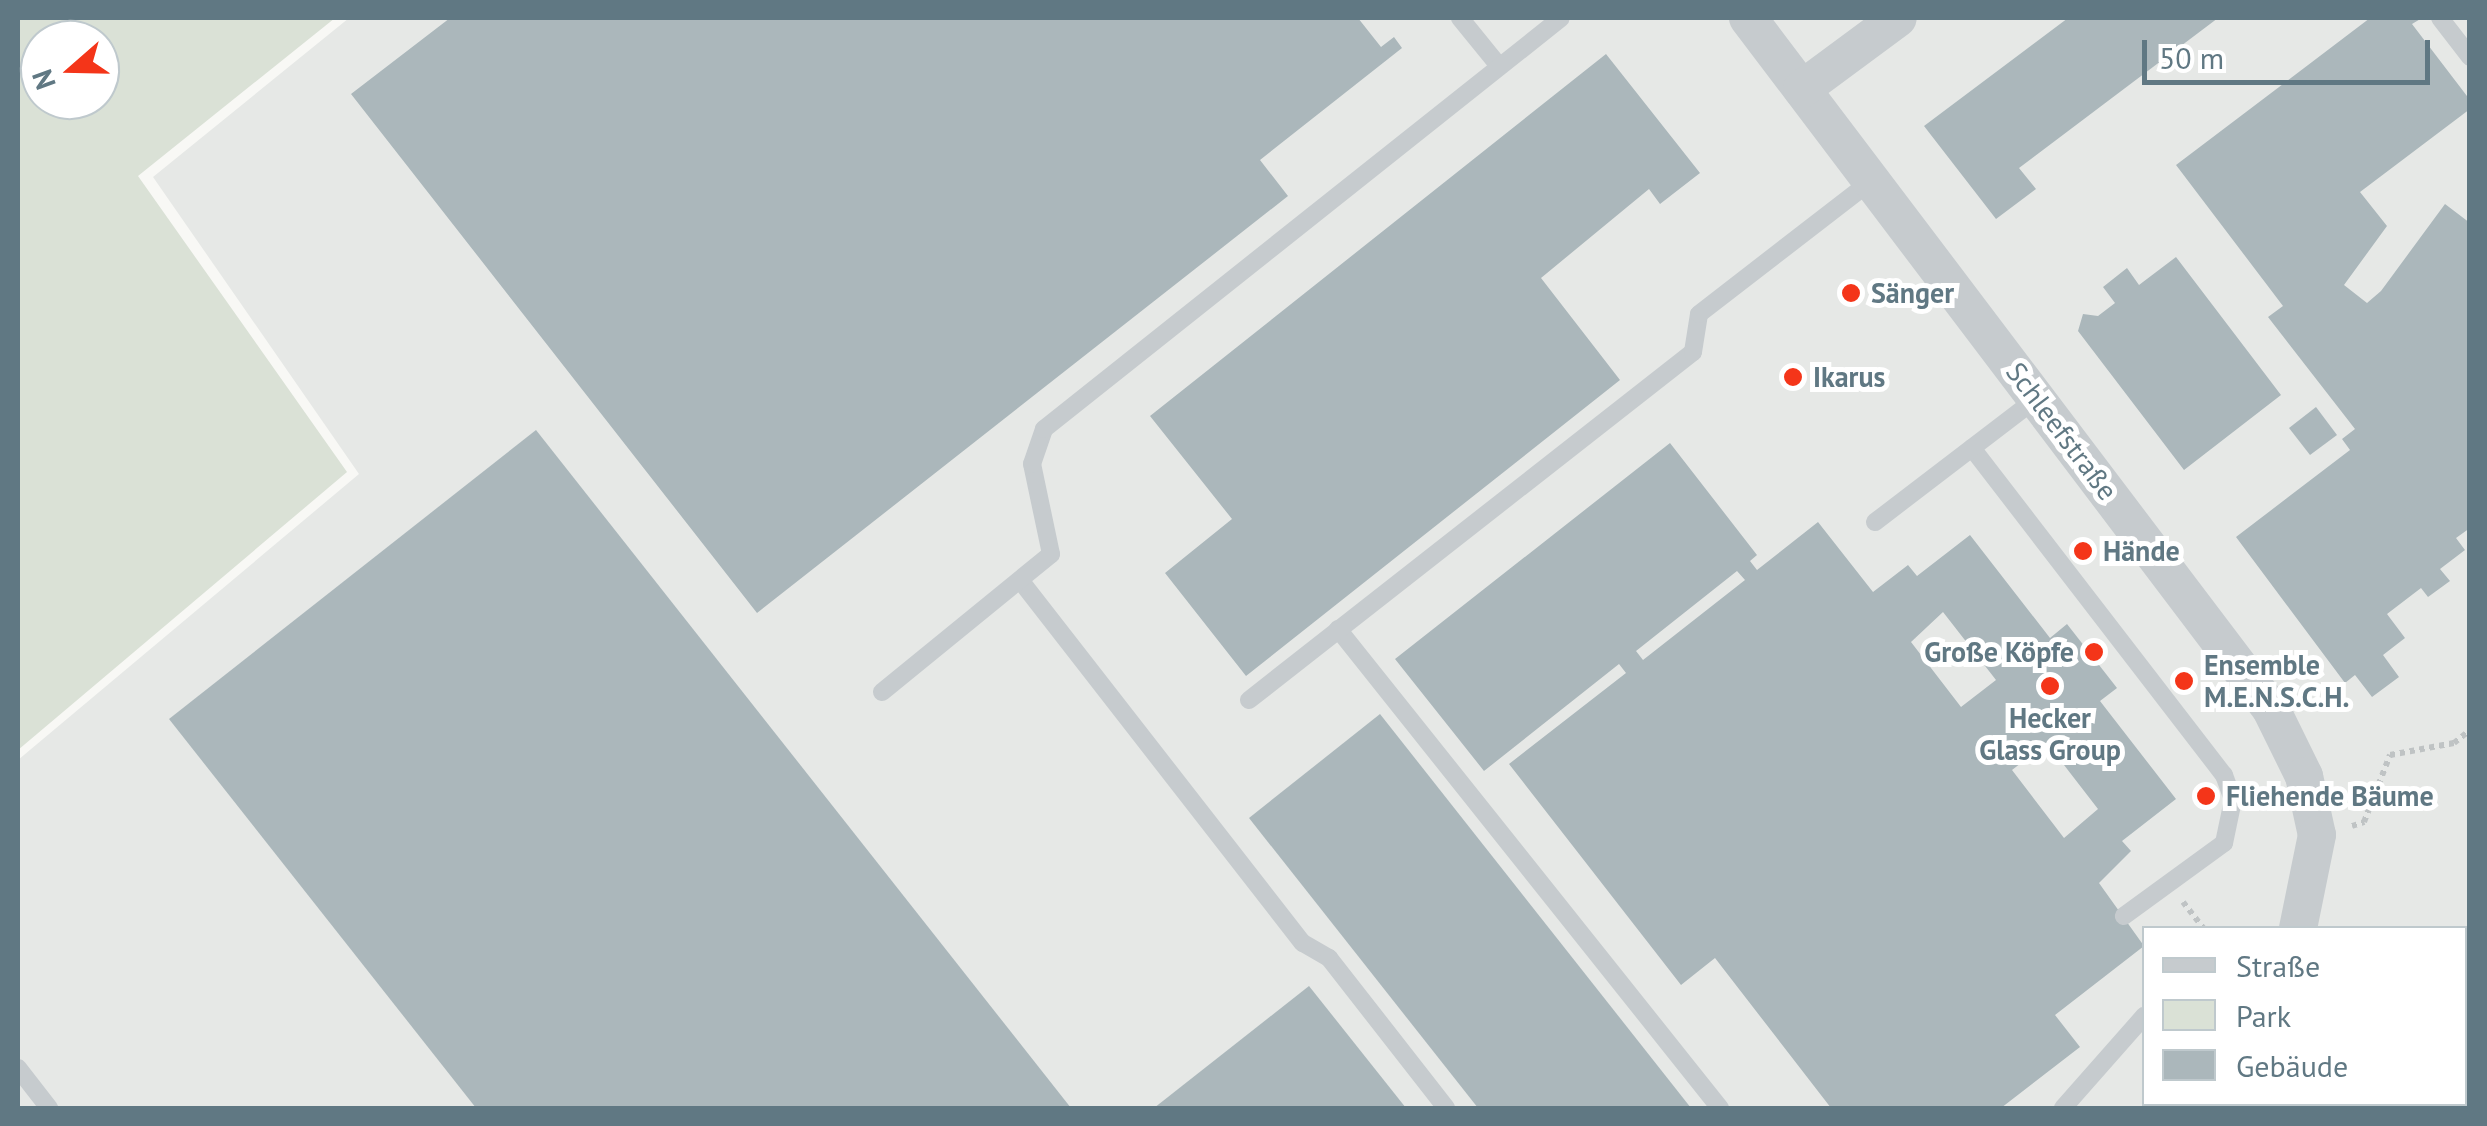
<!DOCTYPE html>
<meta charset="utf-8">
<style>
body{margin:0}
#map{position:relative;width:2487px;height:1126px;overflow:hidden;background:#f8f8f5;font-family:"PT Sans",sans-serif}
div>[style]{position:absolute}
.built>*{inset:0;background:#e6e8e6}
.green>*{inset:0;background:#dae1d6}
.building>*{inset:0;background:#abb7bb}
.path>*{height:6px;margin-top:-3px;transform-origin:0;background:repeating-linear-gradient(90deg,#bfc3c4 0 5px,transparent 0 10px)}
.lane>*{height:18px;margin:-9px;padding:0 9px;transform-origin:9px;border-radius:9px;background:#c6cbce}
.street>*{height:38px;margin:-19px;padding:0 19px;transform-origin:19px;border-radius:19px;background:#c6cbce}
.dots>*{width:28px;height:28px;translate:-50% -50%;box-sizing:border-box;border:5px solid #fff;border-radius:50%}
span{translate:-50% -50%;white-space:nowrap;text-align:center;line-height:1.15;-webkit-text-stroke:10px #fff;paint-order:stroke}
.poi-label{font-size:28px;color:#607883;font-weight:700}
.left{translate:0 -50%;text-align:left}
.right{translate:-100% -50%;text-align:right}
.street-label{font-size:28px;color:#607883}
.frame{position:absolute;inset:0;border:20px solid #607883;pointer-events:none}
.legend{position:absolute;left:2142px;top:926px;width:325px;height:180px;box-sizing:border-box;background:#fff;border:2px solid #bfc9cd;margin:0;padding:12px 18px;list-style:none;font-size:30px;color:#607883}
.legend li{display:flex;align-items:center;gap:20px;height:50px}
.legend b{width:50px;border:2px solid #bfc9cd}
.north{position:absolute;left:20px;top:20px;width:100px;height:100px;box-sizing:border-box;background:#fff;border:2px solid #bfc9cd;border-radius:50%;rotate:250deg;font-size:28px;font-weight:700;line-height:40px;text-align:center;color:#607883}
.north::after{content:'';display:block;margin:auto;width:35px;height:45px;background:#f43519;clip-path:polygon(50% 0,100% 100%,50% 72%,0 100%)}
.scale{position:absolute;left:2142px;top:40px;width:288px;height:45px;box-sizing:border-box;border:5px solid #607883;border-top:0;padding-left:12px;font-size:30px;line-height:35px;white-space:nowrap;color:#607883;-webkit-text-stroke:8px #fff;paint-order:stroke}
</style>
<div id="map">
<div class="built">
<i style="clip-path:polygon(evenodd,349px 18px,2469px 18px,2469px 1108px,18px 1108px,18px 760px,359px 474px,153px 177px,349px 18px,2144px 928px,2464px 928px,2464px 1104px,2144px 1104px,2144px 928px)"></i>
</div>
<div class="green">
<i style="clip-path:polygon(evenodd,18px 18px,335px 18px,138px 176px,347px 472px,18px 750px,18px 18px,40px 40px,100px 40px,100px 100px,40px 100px,40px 40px)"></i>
</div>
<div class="building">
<i style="clip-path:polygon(450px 18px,1358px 18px,1381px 47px,1394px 37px,1402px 48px,1260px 160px,1288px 196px,757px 613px,351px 94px)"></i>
<i style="clip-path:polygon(2068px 18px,2218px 18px,2019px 168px,2036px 189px,1996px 219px,1924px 126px)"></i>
<i style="clip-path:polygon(2370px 18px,2422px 18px,2412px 24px,2470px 100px,2470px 109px,2360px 192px,2387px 226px,2344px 285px,2367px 303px,2381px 291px,2445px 204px,2470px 223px,2470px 528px,2456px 538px,2465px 550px,2440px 569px,2450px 581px,2428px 597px,2421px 588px,2387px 614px,2405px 638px,2383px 655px,2399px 677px,2372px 697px,2355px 675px,2345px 683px,2236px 537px,2350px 450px,2342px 439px,2355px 429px,2268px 317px,2283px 306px,2176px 165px)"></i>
<i style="clip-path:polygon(1606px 54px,1700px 173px,1660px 204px,1649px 189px,1541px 278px,1620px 380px,1246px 676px,1165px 573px,1232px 519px,1150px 416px)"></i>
<i style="clip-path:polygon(2176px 257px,2281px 395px,2184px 470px,2078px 331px,2083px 314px,2098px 316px,2115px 303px,2103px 287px,2127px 268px,2139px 285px)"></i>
<i style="clip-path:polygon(2316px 407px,2337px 435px,2310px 455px,2289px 428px)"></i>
<i style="clip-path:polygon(536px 430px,1071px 1108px,476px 1108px,169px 719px)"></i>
<i style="clip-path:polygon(evenodd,1670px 443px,1757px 555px,1750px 561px,1757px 570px,1818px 522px,1873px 592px,1908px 565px,1917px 576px,1970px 535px,2050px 638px,2067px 624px,2117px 688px,2100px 701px,2176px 799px,2122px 841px,2131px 851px,2099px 883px,2144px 946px,2055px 1015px,2080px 1047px,2001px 1108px,1831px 1108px,1715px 958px,1681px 985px,1509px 764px,1626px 673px,1619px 664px,1484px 771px,1395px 659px,1670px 443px,1737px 571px,1745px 580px,1643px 660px,1636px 651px,1737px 571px,1670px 443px,1943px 612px,1996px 680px,1961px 707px,1911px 642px,1943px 612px,1670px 443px,2047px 743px,2098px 809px,2064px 838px,2012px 770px,2047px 743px)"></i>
<i style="clip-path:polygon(1380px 714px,1691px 1108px,1478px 1108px,1249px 818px)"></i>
<i style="clip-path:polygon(1309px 986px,1406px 1108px,1154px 1108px)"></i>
</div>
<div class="path">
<i style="left:2352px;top:826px;width:13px;rotate:-18deg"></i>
<i style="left:2364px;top:822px;width:72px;rotate:-68.8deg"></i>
<i style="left:2390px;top:755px;width:65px;rotate:-10.6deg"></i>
<i style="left:2454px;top:743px;width:21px;rotate:-39deg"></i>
<i style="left:2183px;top:902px;width:33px;rotate:52deg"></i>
<i style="left:2464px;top:1097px;width:8px;rotate:45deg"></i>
</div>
<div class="lane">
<i style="left:1460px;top:18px;width:62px;rotate:50.9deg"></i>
<i style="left:2440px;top:18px;width:49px;rotate:52.4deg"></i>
<i style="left:1972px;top:448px;width:413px;rotate:52.4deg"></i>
<i style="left:2224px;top:775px;width:27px;rotate:70deg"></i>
<i style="left:2233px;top:800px;width:44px;rotate:101.8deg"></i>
<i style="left:2224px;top:843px;width:124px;rotate:143.9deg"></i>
<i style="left:1875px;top:522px;width:204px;rotate:-37.4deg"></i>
<i style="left:1020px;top:580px;width:460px;rotate:52.1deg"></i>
<i style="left:1303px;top:943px;width:30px;rotate:30deg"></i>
<i style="left:1329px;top:958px;width:190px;rotate:52deg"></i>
<i style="left:1338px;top:629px;width:613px;rotate:51.43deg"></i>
<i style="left:882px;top:692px;width:218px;rotate:-39.2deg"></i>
<i style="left:1051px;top:554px;width:92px;rotate:-101.9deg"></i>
<i style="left:1032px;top:464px;width:37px;rotate:-71deg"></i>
<i style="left:1044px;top:429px;width:660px;rotate:-38.48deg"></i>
<i style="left:1249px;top:700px;width:564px;rotate:-38.09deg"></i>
<i style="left:1693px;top:352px;width:38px;rotate:-81deg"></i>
<i style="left:1699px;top:314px;width:217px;rotate:-37.7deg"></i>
<i style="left:18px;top:1068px;width:51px;rotate:52.2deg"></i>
<i style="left:2063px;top:1108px;width:123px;rotate:-48.6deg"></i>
</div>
<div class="street">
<i style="left:1748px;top:18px;width:867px;rotate:52.88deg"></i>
<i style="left:2271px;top:709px;width:75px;rotate:63.8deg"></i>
<i style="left:2304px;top:776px;width:60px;rotate:77.6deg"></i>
<i style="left:2317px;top:835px;width:95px;rotate:101.5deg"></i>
<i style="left:1802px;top:89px;width:119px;rotate:-36.5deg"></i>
<i style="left:2178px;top:1108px;width:6px;rotate:-45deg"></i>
</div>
<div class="dots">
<i style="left:1851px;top:293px;background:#f43519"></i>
<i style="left:1793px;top:377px;background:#f43519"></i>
<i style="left:2083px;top:551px;background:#f43519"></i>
<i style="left:2094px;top:652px;background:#f43519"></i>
<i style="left:2184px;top:681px;background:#f43519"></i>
<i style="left:2050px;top:686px;background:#f43519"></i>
<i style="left:2206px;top:796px;background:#f43519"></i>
</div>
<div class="poi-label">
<span class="left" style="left:1871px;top:293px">Sänger</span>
<span class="left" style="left:1813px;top:377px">Ikarus</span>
<span class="left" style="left:2103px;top:551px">Hände</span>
<span class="right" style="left:2074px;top:652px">Große Köpfe</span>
<span class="left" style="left:2204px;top:681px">Ensemble<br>M.E.N.S.C.H.</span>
<span style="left:2050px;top:734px">Hecker<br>Glass Group</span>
<span class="left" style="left:2226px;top:796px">Fliehende Bäume</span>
</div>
<div class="street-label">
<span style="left:2062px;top:431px;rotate:53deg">Schleefstraße</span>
</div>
<div class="frame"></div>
<ul class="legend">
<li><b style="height:12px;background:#c6cbce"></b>Straße</li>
<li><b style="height:28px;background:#dae1d6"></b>Park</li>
<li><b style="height:28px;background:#abb7bb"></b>Gebäude</li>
</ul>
<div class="north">N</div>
<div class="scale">50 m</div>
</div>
